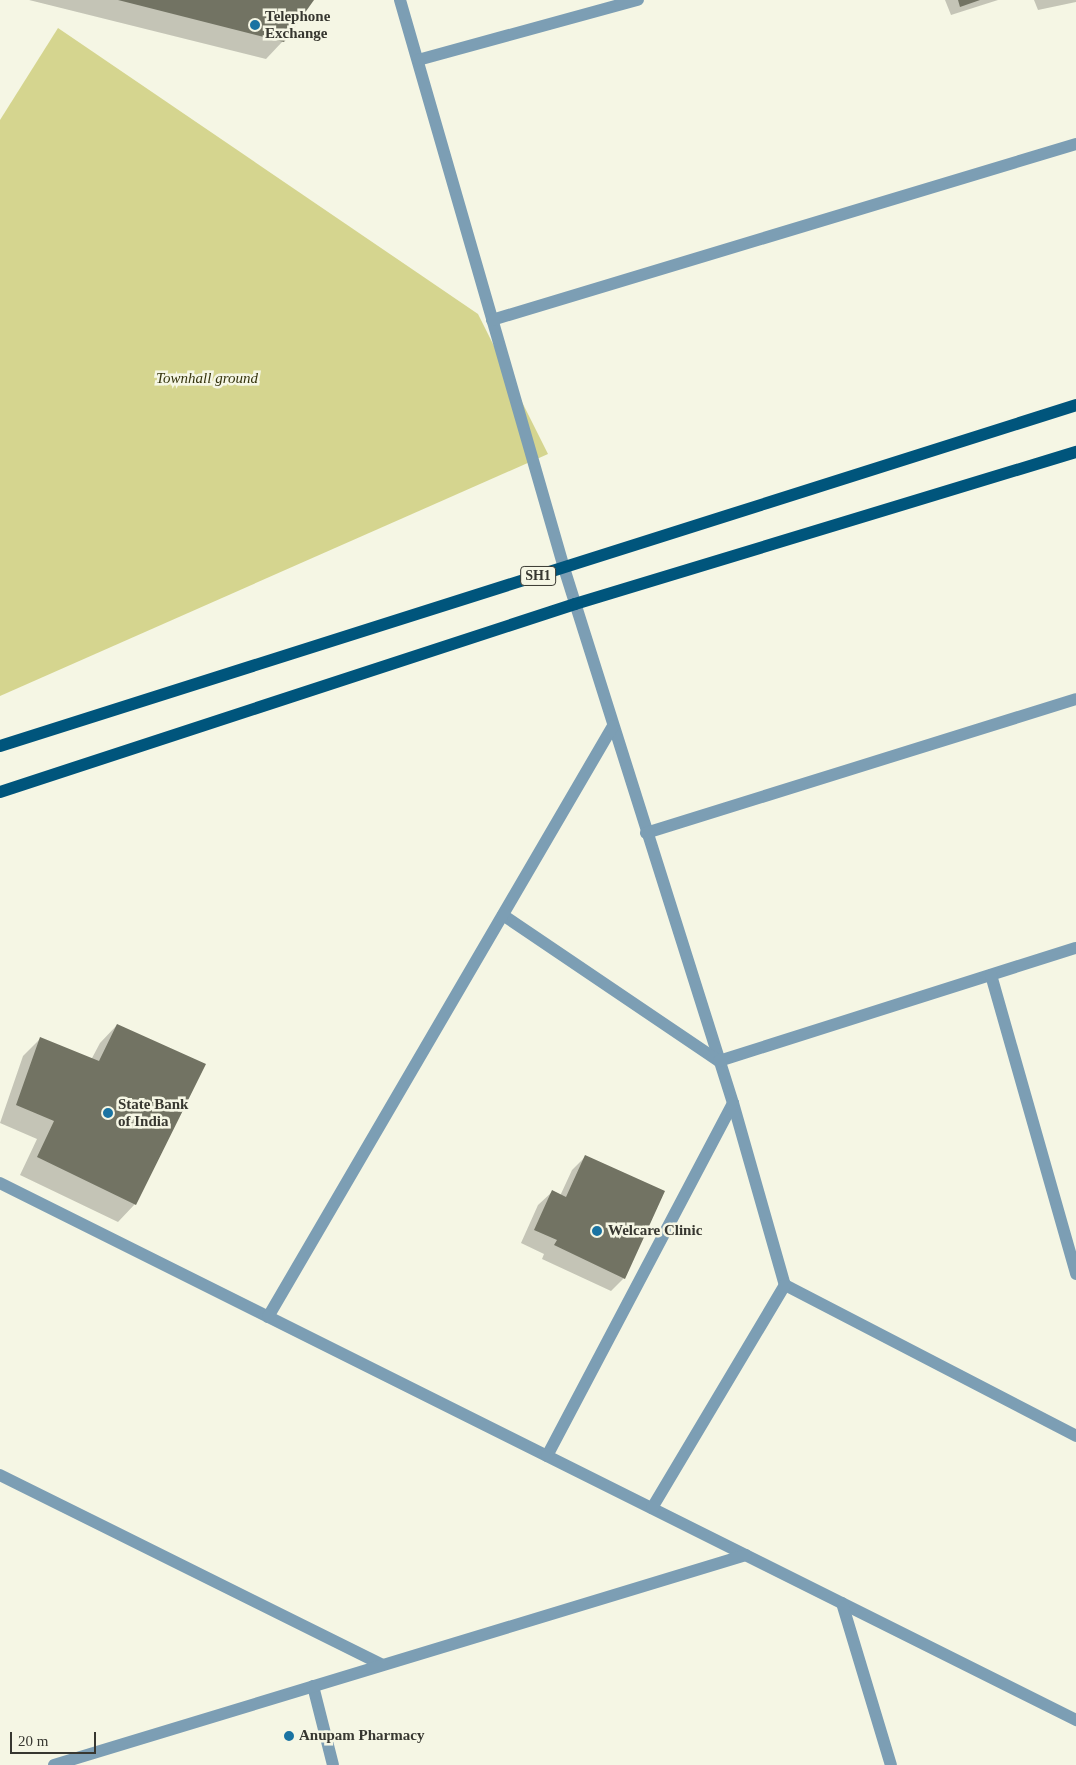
<!DOCTYPE html>
<style>
body{margin:0}
#map{position:relative;width:1076px;height:1765px;overflow:hidden;background:#f5f6e4;font-family:"Times New Roman",serif}
div>[style]{position:absolute}
.green>*{inset:0;background:#d5d58f}
.shadow>*{inset:0;background:#0003}
.building>*{inset:0;background:#727363}
.minor>*{height:12px;margin:-6px;padding:0 6px;transform-origin:6px;border-radius:6px;background:#7c9eb4}
.major>*{height:12px;margin:-6px;padding:0 6px;transform-origin:6px;border-radius:6px;background:#00557c}
.dots>*{width:14px;height:14px;translate:-50% -50%;box-sizing:border-box;border:2px solid #f5f6e4;border-radius:50%}
span{translate:-50% -50%;white-space:nowrap;text-align:center;line-height:1.15;-webkit-text-stroke:5px #f5f6e4;paint-order:stroke}
.shield-label span{padding:1px 4px;background:#f5f6e4;border:1px solid;border-radius:4px;-webkit-text-stroke-width:0}
.shield-label{font-size:14px;color:#373730;font-weight:700}
.poi-label{font-size:15px;color:#373730;font-weight:700}
.left{translate:0 -50%;text-align:left}
.park-label{font-size:15px;color:#36350e;font-style:italic}
.scale{position:absolute;left:10px;top:1732px;width:86px;height:22px;box-sizing:border-box;border:2px solid #373730;border-top:0;padding-left:6px;font-size:15px;line-height:18px;white-space:nowrap;color:#373730;-webkit-text-stroke:4px #f5f6e4;paint-order:stroke}
</style>
<div id="map">
<div class="green">
<i style="clip-path:polygon(58px 28px,478px 314px,548px 454px,0 696px,0 120px)"></i>
</div>
<div class="shadow">
<i style="clip-path:polygon(29px 0,313px 0,283px 41px,266px 59px)"></i>
<i style="clip-path:polygon(945px 0,998px 0,951px 15px)"></i>
<i style="clip-path:polygon(1034px 0,1076px 0,1076px 2px,1038px 10px)"></i>
<i style="clip-path:polygon(117px 1025px,135px 1204px,118px 1222px,20px 1175px,37px 1139px,0 1123px,23px 1056px,40px 1039px,91px 1060px,100px 1043px)"></i>
<i style="clip-path:polygon(586px 1156px,624px 1278px,611px 1291px,542px 1259px,544px 1254px,521px 1243px,538px 1205px,552px 1192px,560px 1196px,572px 1170px)"></i>
</div>
<div class="building">
<i style="clip-path:polygon(118px 0,314px 0,284px 42px)"></i>
<i style="clip-path:polygon(958px 0,980px 0,960px 7px)"></i>
<i style="clip-path:polygon(117px 1024px,206px 1064px,136px 1205px,37px 1157px,54px 1121px,16px 1105px,40px 1037px,99px 1061px)"></i>
<i style="clip-path:polygon(585px 1155px,665px 1191px,625px 1279px,554px 1245px,557px 1240px,534px 1230px,552px 1190px,566px 1197px)"></i>
</div>
<div class="minor">
<i style="left:400px;top:0;width:591px;rotate:73.89deg"></i>
<i style="left:564px;top:568px;width:561px;rotate:72.47deg"></i>
<i style="left:733px;top:1103px;width:189px;rotate:74.1deg"></i>
<i style="left:785px;top:1285px;width:328px;rotate:27.4deg"></i>
<i style="left:418px;top:60px;width:228px;rotate:-15.3deg"></i>
<i style="left:492px;top:320px;width:610px;rotate:-16.77deg"></i>
<i style="left:646px;top:833px;width:450px;rotate:-17.3deg"></i>
<i style="left:503px;top:915px;width:261px;rotate:34.1deg"></i>
<i style="left:719px;top:1061px;width:374px;rotate:-17.6deg"></i>
<i style="left:991px;top:975px;width:311px;rotate:74.1deg"></i>
<i style="left:0;top:1183px;width:1203px;rotate:26.52deg"></i>
<i style="left:268px;top:1317px;width:684px;rotate:-59.73deg"></i>
<i style="left:547px;top:1456px;width:399px;rotate:-62.2deg"></i>
<i style="left:0;top:1475px;width:427px;rotate:26.4deg"></i>
<i style="left:652px;top:1508px;width:260px;rotate:-59.2deg"></i>
<i style="left:842px;top:1603px;width:169px;rotate:73.2deg"></i>
<i style="left:313px;top:1686px;width:81px;rotate:75.8deg"></i>
<i style="left:54px;top:1765px;width:723px;rotate:-16.88deg"></i>
</div>
<div class="major">
<i style="left:0;top:746px;width:1129px;rotate:-17.58deg"></i>
<i style="left:0;top:792px;width:605px;rotate:-18.11deg"></i>
<i style="left:575px;top:604px;width:524px;rotate:-16.88deg"></i>
</div>
<div class="dots">
<i style="left:255px;top:25px;background:#1a73a2"></i>
<i style="left:108px;top:1113px;background:#1a73a2"></i>
<i style="left:597px;top:1231px;background:#1a73a2"></i>
<i style="left:289px;top:1736px;background:#1a73a2"></i>
</div>
<div class="shield-label">
<span style="left:538px;top:576px">SH1</span>
</div>
<div class="poi-label">
<span class="left" style="left:265px;top:25px">Telephone<br>Exchange</span>
<span class="left" style="left:118px;top:1113px">State Bank<br>of India</span>
<span class="left" style="left:608px;top:1231px">Welcare Clinic</span>
<span class="left" style="left:299px;top:1736px">Anupam Pharmacy</span>
</div>
<div class="park-label">
<span style="left:207px;top:379px">Townhall ground</span>
</div>
<div class="scale">20 m</div>
</div>
